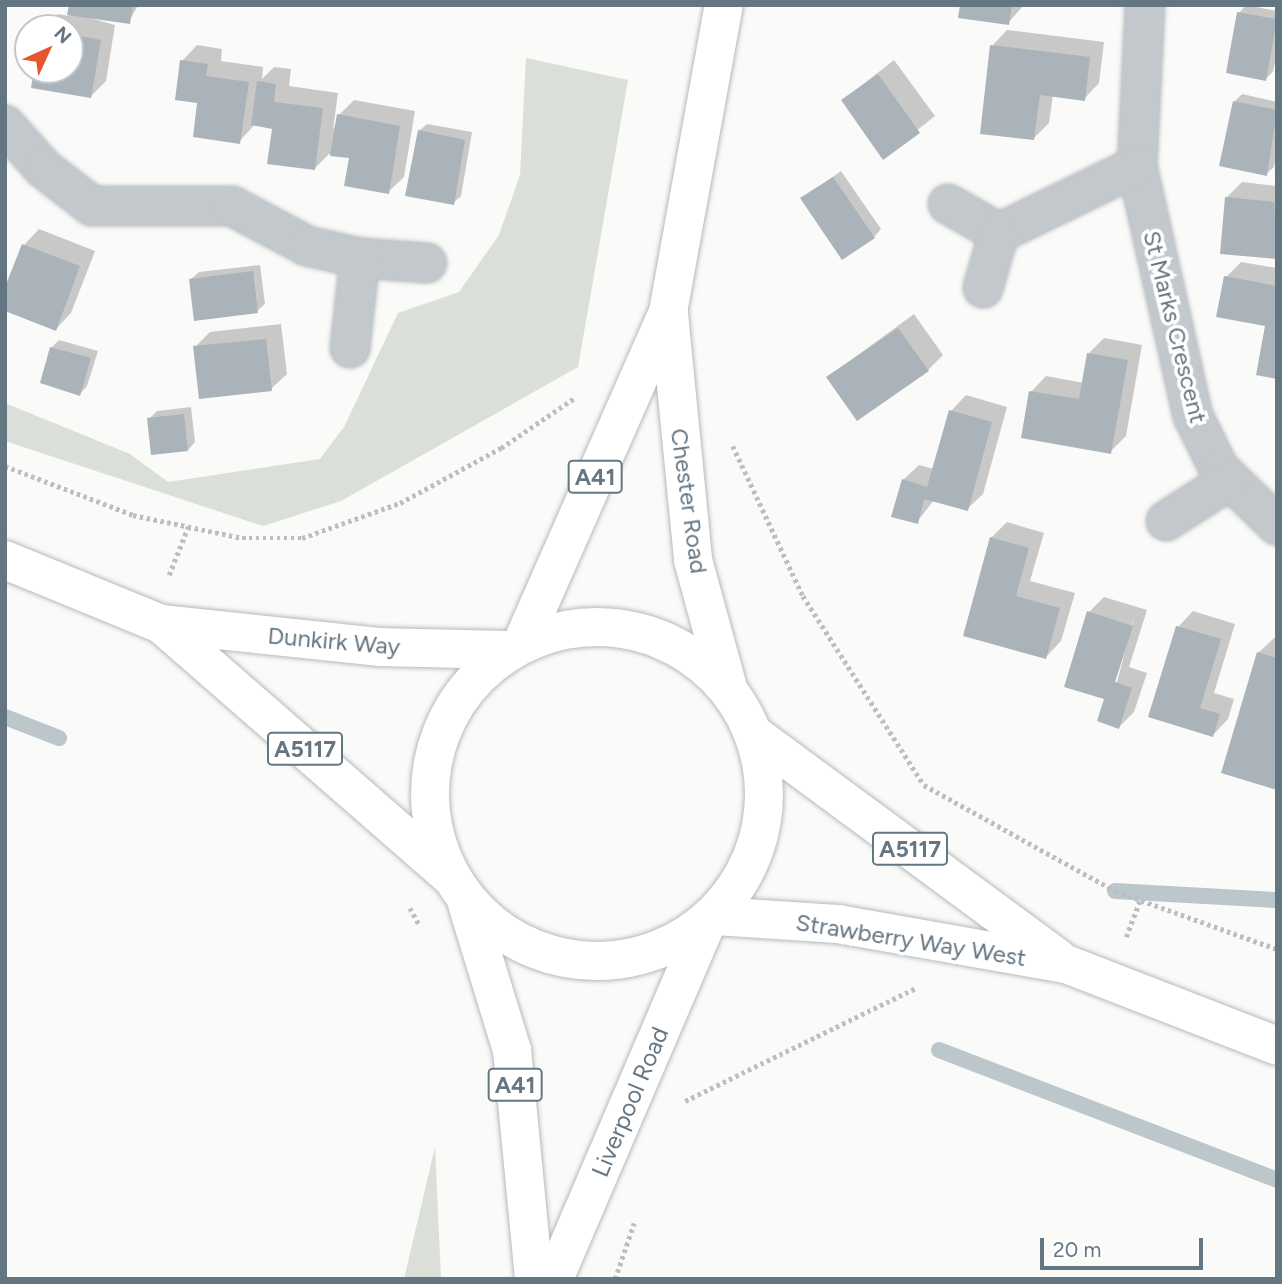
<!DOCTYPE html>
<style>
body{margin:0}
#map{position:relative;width:1282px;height:1284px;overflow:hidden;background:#fafaf8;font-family:Figtree,sans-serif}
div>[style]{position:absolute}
.green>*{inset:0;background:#dadfd7}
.shadow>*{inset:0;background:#0003}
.stream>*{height:16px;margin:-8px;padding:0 8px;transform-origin:8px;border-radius:8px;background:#bbc7cb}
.building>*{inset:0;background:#aab3b9}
.path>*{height:4.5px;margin-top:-2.25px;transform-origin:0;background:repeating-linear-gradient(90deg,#bbbfc2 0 3.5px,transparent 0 7px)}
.roads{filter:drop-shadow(0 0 2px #b5babe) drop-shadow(0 0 2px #b5babe)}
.street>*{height:38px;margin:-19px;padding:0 19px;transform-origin:19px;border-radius:19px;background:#c3c8cc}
.primary>*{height:38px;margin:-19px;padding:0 19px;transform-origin:19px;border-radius:19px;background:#fff}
.highway>*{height:38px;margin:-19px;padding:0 19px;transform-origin:19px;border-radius:19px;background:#fff}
.highway>.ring{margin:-19px;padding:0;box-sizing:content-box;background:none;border:38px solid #fff;border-radius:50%}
span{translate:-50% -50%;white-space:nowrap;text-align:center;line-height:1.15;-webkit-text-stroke:7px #fff;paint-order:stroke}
.shield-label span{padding:2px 5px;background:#fff;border:2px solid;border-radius:5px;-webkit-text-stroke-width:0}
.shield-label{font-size:23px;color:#657683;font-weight:700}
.street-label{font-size:24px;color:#657683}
.frame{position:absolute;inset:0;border:7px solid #657683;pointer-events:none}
.north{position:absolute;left:14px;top:14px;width:70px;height:70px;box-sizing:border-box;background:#fff;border:2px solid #c1c8cd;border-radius:50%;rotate:45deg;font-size:19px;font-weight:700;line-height:28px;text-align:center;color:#657683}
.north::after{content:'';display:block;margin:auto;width:24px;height:32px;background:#e4572e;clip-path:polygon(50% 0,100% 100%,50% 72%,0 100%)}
.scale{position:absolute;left:1040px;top:1238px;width:163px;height:32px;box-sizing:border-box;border:4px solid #657683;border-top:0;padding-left:9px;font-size:21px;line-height:24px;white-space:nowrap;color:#657683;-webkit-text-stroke:5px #fff;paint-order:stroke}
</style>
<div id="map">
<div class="green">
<i style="clip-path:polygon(526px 58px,628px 80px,578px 367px,341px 501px,263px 526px,5px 441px,5px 403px,130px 454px,168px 482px,320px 459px,344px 427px,398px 313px,459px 292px,499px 235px,520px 175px)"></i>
<i style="clip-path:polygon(435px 1147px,441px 1279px,404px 1279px)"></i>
</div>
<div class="shadow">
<i style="clip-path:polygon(70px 5px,138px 5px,129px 22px,83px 16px,115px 25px,106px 81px,91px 96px,36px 70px,70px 70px,70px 28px,44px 28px,58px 14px,69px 16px)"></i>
<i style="clip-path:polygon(962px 5px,1024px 5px,1008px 23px)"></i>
<i style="clip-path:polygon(1246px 5px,1277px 11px,1277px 54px,1273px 71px,1266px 79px,1239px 13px)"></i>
<i style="clip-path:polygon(1007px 30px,1104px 42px,1099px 83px,1084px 99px,1053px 95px,1049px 123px,1034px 138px,992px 46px)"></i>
<i style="clip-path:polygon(197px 45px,222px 49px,221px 61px,263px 67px,262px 79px,274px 67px,291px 69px,289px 86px,338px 93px,333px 130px,339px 115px,354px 100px,415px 111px,404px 177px,388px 192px,351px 157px,329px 154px,314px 169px,274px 127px,255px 124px,239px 142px,199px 102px,182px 61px)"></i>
<i style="clip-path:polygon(894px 60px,935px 116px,883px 157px,843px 100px)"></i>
<i style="clip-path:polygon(1242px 94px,1277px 102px,1277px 152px,1274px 167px,1266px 174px,1234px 102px)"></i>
<i style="clip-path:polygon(427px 124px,472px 132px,461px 196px,453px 203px,419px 131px)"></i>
<i style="clip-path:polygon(841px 171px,881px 229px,874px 237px,803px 199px)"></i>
<i style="clip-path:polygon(1242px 182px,1277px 186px,1277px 258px,1226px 198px)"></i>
<i style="clip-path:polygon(39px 229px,95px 251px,71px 313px,56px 329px,24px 245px)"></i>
<i style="clip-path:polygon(1241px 262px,1277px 268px,1277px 377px,1267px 325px,1226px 277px)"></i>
<i style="clip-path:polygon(260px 265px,265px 304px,257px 311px,191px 279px,199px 272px)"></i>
<i style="clip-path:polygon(914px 314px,943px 355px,928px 370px,828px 377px)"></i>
<i style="clip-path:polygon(281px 324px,287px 374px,271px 389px,195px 347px,210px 332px)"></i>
<i style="clip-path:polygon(1104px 338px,1142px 345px,1126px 436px,1110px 452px,1031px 392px,1046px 376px,1084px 383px,1089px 353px)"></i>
<i style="clip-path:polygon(59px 340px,98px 351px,87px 386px,80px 394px,42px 382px,52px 347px)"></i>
<i style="clip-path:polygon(966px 395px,1007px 407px,983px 494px,967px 509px,934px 500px,917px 522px,903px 480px,919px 465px,934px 469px,951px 411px)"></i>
<i style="clip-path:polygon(191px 407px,195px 442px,188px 450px,149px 419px,157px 411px)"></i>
<i style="clip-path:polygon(1007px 522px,1044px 533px,1030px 581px,1075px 593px,1061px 641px,1046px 657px,965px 634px,991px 538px)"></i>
<i style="clip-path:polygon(evenodd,1104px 597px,1147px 610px,1129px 667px,1147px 673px,1134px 712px,1119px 727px,1107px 698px,1089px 612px,1104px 597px,1134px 617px,1117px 682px,1113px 682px,1134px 617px)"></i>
<i style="clip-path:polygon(1193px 611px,1235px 624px,1214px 693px,1234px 699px,1228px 719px,1213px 735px,1150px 716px,1178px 627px)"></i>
<i style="clip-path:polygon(1274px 638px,1277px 638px,1277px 788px,1258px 653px)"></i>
</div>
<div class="stream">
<i style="left:5px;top:717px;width:58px;rotate:21.3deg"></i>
<i style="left:1115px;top:891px;width:162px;rotate:3.2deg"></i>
<i style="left:939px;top:1050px;width:362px;rotate:21deg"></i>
</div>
<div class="building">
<i style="clip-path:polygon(69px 5px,133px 5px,130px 24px,67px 15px)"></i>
<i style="clip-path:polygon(960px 5px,1012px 5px,1009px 25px,958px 18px)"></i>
<i style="clip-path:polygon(1237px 12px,1277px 19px,1266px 81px,1226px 73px)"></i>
<i style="clip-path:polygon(70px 34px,101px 40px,91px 98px,31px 88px,34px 70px,70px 70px)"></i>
<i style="clip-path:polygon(990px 45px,1090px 57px,1085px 101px,1040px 95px,1034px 140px,980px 134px)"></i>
<i style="clip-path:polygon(180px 60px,208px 64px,206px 76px,249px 82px,240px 144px,193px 137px,197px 103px,175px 100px)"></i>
<i style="clip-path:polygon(878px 74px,920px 133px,883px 160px,841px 100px)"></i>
<i style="clip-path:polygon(257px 81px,276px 84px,274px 102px,323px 108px,315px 170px,267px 164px,272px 129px,251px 125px)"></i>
<i style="clip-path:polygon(1233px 101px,1277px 110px,1267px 176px,1219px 166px)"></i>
<i style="clip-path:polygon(337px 114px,400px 126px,389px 194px,344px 186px,349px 158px,330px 156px)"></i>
<i style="clip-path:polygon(418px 130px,465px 140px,454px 205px,405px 196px)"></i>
<i style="clip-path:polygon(833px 177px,875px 238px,842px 260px,800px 198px)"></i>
<i style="clip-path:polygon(1225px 197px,1274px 202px,1277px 259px,1220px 254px)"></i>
<i style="clip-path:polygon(22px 244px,80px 266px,56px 331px,5px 311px,5px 287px)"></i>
<i style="clip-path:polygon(253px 271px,258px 313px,194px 321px,189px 279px)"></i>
<i style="clip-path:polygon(1224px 276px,1277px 286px,1277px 379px,1256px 375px,1265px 326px,1216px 317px)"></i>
<i style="clip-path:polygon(898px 328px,929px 371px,857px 421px,826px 377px)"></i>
<i style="clip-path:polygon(266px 339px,272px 391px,199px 399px,193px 346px)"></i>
<i style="clip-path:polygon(50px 347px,91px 358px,80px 396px,40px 383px)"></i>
<i style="clip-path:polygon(1087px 353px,1128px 360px,1111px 454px,1021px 438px,1029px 391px,1079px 399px)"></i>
<i style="clip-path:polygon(949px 410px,992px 422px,968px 511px,924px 499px,918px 524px,891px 517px,902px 479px,927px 487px)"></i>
<i style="clip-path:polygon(184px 414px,188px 451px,151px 455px,147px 418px)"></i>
<i style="clip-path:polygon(990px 537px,1029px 548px,1016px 596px,1060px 608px,1046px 659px,963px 636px)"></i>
<i style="clip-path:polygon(1087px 611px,1133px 626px,1115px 682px,1132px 688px,1119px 729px,1097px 721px,1104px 699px,1064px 687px)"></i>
<i style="clip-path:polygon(1176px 626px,1221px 639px,1200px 708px,1220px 714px,1213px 737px,1148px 717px)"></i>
<i style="clip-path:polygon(1257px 652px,1277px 658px,1277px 790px,1221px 773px)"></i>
</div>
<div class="path">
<i style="left:733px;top:446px;width:166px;rotate:65deg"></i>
<i style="left:803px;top:596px;width:224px;rotate:57.4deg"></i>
<i style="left:924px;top:785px;width:218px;rotate:29deg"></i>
<i style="left:1115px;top:891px;width:172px;rotate:19.7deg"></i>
<i style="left:5px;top:466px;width:137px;rotate:20.9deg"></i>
<i style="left:133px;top:515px;width:111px;rotate:11.9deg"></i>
<i style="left:242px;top:538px;width:60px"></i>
<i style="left:302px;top:538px;width:104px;rotate:-19.7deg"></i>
<i style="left:400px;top:503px;width:115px;rotate:-28.6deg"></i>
<i style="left:501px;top:448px;width:91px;rotate:-34.2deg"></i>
<i style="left:169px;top:575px;width:52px;rotate:-68.4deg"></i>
<i style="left:410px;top:908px;width:18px;rotate:61deg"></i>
<i style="left:1126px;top:937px;width:40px;rotate:-69deg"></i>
<i style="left:685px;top:1101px;width:257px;rotate:-26.1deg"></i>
<i style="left:615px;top:1279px;width:59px;rotate:-71.3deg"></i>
</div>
<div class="roads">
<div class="street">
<i style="left:1145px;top:5px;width:161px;rotate:92.8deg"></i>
<i style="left:1137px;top:166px;width:256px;rotate:77.4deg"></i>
<i style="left:1193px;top:416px;width:59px;rotate:63.9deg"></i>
<i style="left:1219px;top:469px;width:81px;rotate:44deg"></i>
<i style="left:5px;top:125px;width:57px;rotate:48.5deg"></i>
<i style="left:43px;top:168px;width:62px;rotate:37.8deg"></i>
<i style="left:92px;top:206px;width:140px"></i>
<i style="left:232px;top:206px;width:85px;rotate:28.1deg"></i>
<i style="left:307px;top:246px;width:54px;rotate:12.8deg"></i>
<i style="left:360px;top:258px;width:67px;rotate:4.3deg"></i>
<i style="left:948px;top:204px;width:59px;rotate:29.6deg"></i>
<i style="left:999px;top:233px;width:153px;rotate:-25.9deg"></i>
<i style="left:983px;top:288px;width:57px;rotate:-73.8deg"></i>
<i style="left:350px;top:348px;width:91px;rotate:-83.7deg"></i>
<i style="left:1166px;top:521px;width:76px;rotate:-32.6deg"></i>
</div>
<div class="primary">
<i style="left:669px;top:314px;width:247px;rotate:84.4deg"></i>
<i style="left:693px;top:560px;width:133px;rotate:74.7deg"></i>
<i style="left:522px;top:643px;width:362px;rotate:-66.2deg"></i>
<i style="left:668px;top:312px;width:312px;rotate:-79.7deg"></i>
<i style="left:755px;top:735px;width:376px;rotate:36.4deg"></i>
<i style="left:715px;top:916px;width:123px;rotate:3.7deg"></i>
<i style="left:838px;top:924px;width:231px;rotate:10deg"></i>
<i style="left:1066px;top:964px;width:226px;rotate:21.2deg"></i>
</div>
<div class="highway">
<i style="left:5px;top:560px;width:169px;rotate:22.3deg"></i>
<i style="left:161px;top:624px;width:221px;rotate:6deg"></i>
<i style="left:381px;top:647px;width:127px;rotate:1.4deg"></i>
<i style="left:161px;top:624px;width:382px;rotate:41.1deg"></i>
<i class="ring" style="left:430px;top:627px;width:296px;height:296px"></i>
<i style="left:467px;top:904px;width:153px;rotate:72.9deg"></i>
<i style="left:512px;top:1050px;width:230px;rotate:84.5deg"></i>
<i style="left:554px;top:1279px;width:384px;rotate:-66.8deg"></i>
</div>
</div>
<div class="shield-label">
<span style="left:595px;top:477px">A41</span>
<span style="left:305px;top:749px">A5117</span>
<span style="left:910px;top:849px">A5117</span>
<span style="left:515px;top:1085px">A41</span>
</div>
<div class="street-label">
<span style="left:1175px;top:327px;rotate:76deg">St Marks Crescent</span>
<span style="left:689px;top:501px;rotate:82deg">Chester Road</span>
<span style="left:334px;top:641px;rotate:5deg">Dunkirk Way</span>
<span style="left:911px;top:940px;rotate:9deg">Strawberry Way West</span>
<span style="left:630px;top:1102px;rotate:-67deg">Liverpool Road</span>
</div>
<div class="frame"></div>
<div class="north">N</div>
<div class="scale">20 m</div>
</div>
